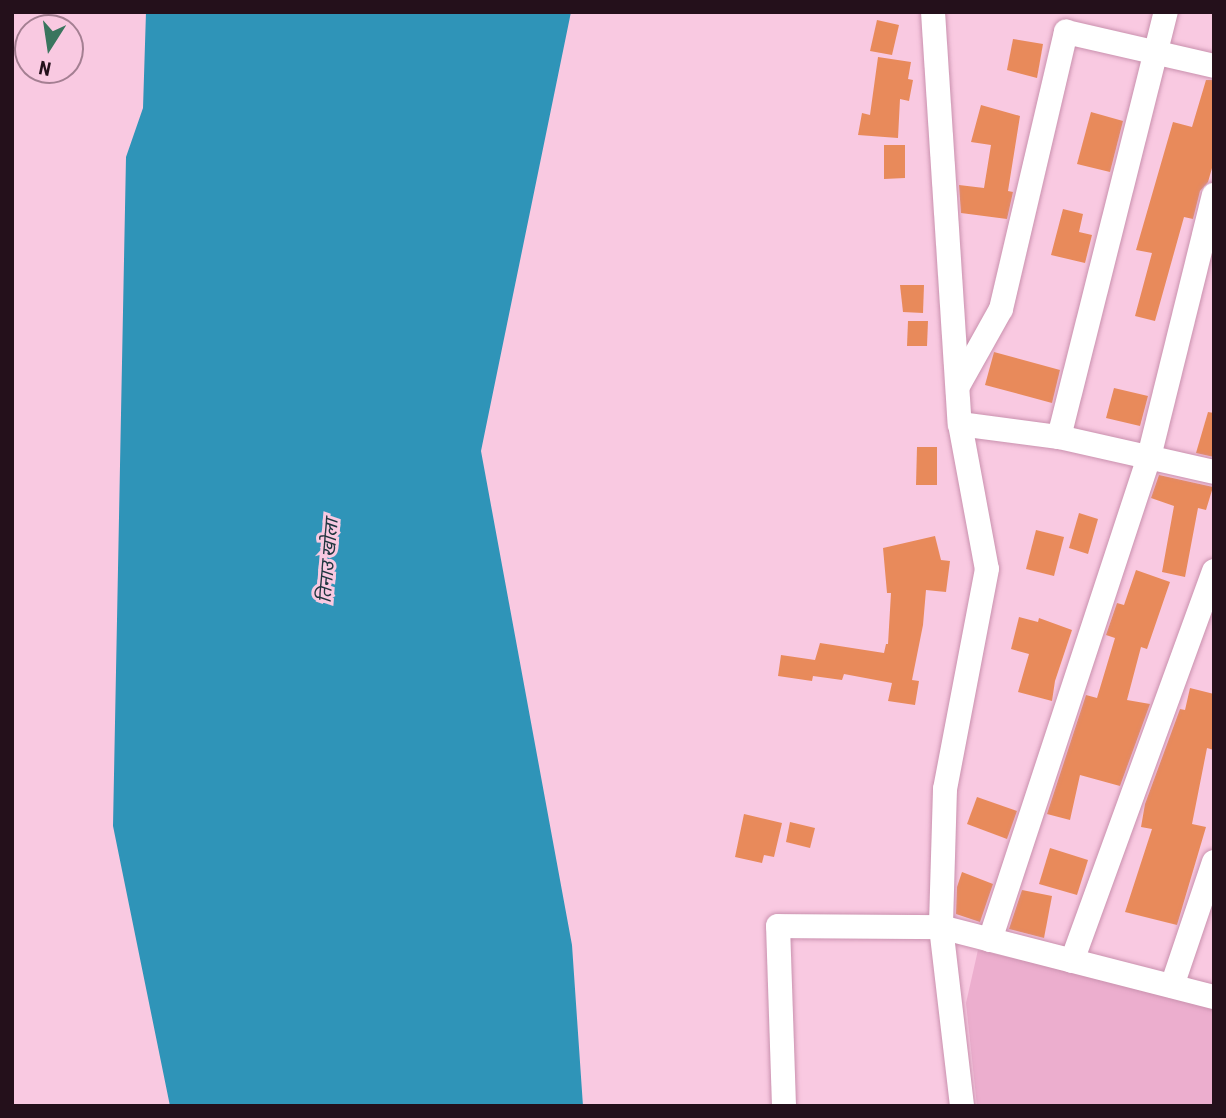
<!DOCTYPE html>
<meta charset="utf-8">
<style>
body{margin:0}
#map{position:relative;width:1226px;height:1118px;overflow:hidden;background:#f9c9e1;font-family:"Roboto Condensed","Noto Sans Devanagari",sans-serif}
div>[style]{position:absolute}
.green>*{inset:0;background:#ecaece}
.water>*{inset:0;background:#2f94b8}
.building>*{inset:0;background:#e88a5b}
.roads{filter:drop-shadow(0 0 2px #c991ae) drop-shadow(0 0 2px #c991ae)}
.minor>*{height:24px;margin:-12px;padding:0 12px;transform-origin:12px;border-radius:12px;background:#fff}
span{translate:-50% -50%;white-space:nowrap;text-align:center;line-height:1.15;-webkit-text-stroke:6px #f9c9e1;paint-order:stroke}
.water-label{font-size:19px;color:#20363f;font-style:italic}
.frame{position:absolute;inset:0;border:14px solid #24101b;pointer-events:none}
.north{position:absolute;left:14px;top:14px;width:70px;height:70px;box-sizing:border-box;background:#f9c9e1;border:2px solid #a47f92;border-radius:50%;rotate:192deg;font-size:19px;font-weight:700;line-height:28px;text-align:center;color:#24101b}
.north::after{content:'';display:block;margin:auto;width:24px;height:32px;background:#3a755e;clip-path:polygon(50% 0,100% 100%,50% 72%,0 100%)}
</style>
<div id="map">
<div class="green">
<i style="clip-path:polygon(978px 950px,1214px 1006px,1214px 1106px,977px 1106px,966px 1003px)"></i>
</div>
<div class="water">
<i style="clip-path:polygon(146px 12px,571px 12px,481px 451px,572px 945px,583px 1106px,170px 1106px,113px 826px,126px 157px,143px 108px)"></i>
</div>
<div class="building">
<i style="clip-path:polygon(877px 20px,899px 25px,892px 55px,870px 51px)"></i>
<i style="clip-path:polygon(1013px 39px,1043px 44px,1037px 78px,1007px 70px)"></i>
<i style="clip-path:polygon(878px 57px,911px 62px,908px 79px,913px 80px,909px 101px,900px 99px,898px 138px,858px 135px,862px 113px,870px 115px)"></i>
<i style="clip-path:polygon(1206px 80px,1214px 80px,1214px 161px,1208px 182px,1200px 191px,1193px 219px,1184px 217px,1155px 321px,1135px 316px,1152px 253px,1136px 250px,1173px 122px,1192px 127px)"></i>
<i style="clip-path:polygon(981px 105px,1020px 116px,1008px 191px,1013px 192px,1007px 219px,961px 213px,959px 185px,984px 188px,991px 145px,971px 142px)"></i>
<i style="clip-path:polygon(1091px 112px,1123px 121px,1110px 172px,1077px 164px)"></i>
<i style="clip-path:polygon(884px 145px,905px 145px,905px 178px,884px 179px)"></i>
<i style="clip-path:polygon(1063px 209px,1083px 214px,1079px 232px,1092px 235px,1085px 263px,1051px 255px)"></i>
<i style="clip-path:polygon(900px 285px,924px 285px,923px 313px,903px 312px)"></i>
<i style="clip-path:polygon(908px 321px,928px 321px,927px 346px,907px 346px)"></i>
<i style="clip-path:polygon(994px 352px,1060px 370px,1052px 403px,985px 385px)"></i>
<i style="clip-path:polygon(1114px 388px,1148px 396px,1140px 426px,1106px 418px)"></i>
<i style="clip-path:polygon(1208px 412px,1214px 413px,1214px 457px,1196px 453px)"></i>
<i style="clip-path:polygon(917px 447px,937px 447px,937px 485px,916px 485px)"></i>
<i style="clip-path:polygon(1159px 475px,1213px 487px,1206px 510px,1198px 508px,1185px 577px,1162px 572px,1174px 506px,1151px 498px)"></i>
<i style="clip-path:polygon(1079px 513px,1098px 519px,1088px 554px,1069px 548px)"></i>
<i style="clip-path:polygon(1036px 530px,1064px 537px,1054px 576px,1026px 569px)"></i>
<i style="clip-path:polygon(935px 536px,941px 560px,950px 561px,946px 592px,926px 590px,923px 625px,912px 680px,919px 681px,915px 705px,888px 701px,892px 683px,844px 674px,842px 680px,813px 676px,812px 681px,778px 676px,781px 655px,815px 660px,820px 643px,884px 653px,886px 644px,888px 644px,891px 593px,887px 593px,883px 548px)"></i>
<i style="clip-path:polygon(1136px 570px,1170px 582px,1147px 649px,1141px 647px,1127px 700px,1150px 704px,1120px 786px,1080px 775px,1070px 820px,1047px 814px,1086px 695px,1097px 698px,1115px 638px,1106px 635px,1117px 603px,1124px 605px)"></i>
<i style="clip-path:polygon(1019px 617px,1038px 622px,1039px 618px,1072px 630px,1055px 681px,1052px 701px,1018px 692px,1029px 654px,1011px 649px)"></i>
<i style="clip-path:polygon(1190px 688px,1214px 694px,1214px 750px,1207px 748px,1192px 824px,1206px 827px,1177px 925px,1125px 912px,1152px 829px,1141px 827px,1145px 804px,1180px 709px,1185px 710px)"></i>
<i style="clip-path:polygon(977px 797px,1017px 811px,1007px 839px,967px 824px)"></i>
<i style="clip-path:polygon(744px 814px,782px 823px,774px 857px,764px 855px,762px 863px,735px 857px)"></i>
<i style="clip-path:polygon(790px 822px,815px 828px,810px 848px,786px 842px)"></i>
<i style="clip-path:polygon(1050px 848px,1088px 860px,1077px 895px,1039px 884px)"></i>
<i style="clip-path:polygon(962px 872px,993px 884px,980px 922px,956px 914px,957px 887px)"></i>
<i style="clip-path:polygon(1022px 890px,1052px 896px,1044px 938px,1009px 929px)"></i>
</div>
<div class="roads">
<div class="minor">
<i style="left:933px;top:12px;width:413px;rotate:86.3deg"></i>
<i style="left:960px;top:424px;width:147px;rotate:79.5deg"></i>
<i style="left:987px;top:569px;width:224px;rotate:100.8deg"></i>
<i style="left:945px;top:789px;width:138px;rotate:91.7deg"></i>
<i style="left:941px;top:927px;width:180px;rotate:83.3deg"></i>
<i style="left:958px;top:386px;width:88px;rotate:-60.8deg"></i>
<i style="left:1001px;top:309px;width:285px;rotate:-76.8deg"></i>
<i style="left:1066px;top:32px;width:152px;rotate:12.9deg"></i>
<i style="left:960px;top:424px;width:100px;rotate:7.5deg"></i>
<i style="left:1059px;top:437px;width:159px;rotate:12.7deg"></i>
<i style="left:1059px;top:437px;width:438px;rotate:-75.9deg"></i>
<i style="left:990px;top:940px;width:508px;rotate:-71.78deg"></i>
<i style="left:1149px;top:457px;width:270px;rotate:-76.1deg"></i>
<i style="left:1072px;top:961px;width:415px;rotate:-70deg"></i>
<i style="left:1172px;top:986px;width:131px;rotate:-71.3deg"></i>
<i style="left:784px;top:1106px;width:180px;rotate:-91.9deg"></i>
<i style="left:778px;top:926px;width:163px;rotate:0.4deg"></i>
<i style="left:941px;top:927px;width:282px;rotate:14.4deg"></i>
</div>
</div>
<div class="water-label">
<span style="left:328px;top:561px;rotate:-85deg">तिनाउ खोला</span>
</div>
<div class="frame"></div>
<div class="north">N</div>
</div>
